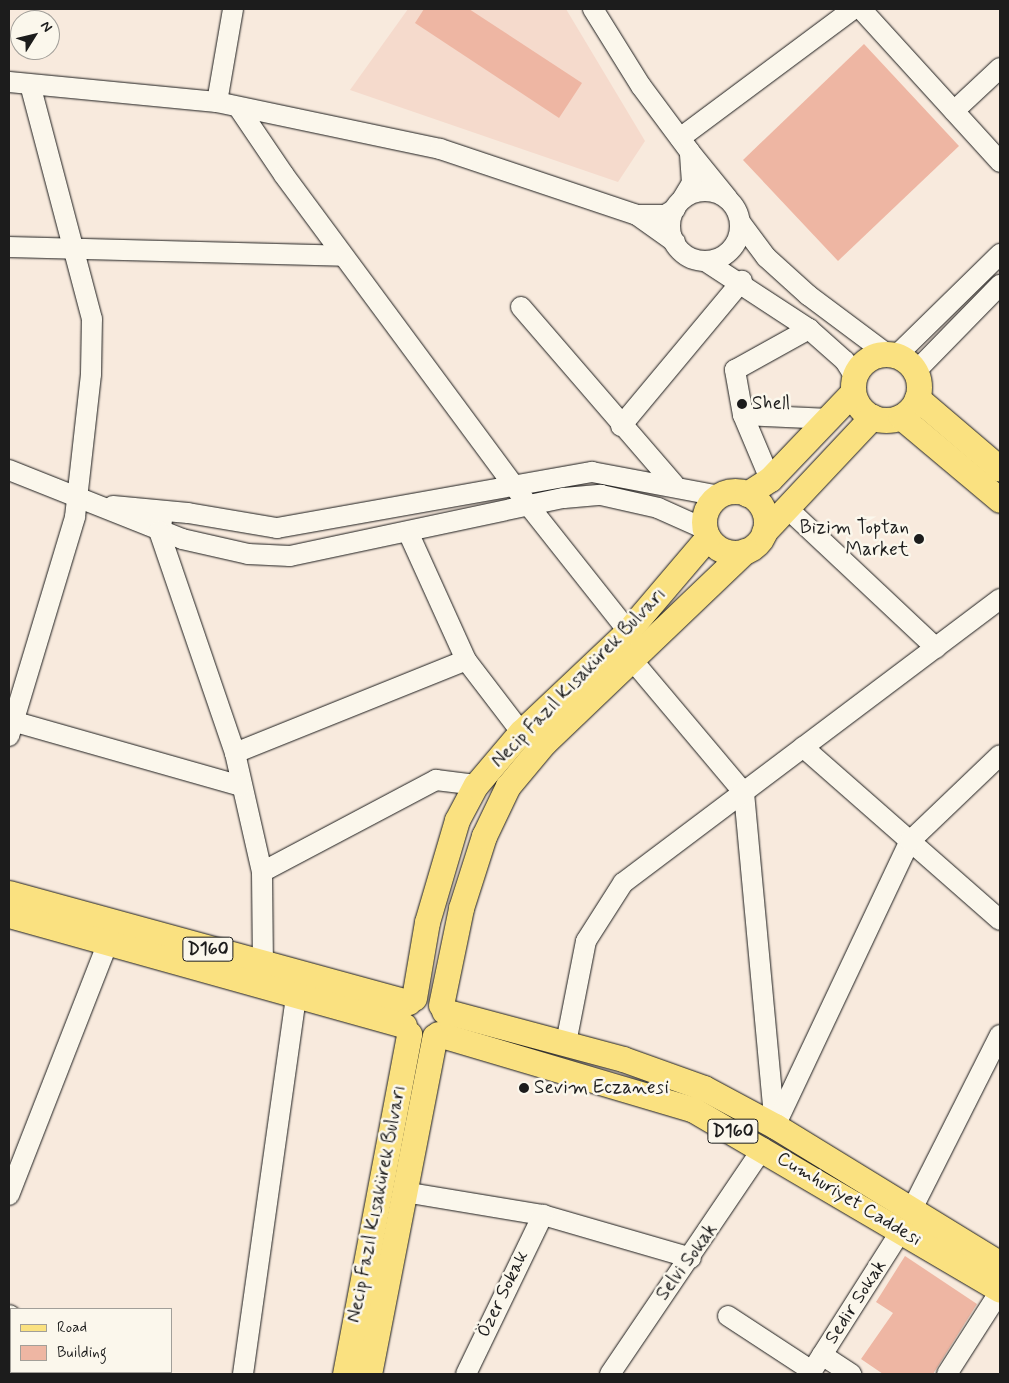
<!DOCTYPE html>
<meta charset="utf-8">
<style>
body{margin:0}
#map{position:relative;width:1009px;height:1383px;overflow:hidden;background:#f8eadd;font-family:Mynerve,sans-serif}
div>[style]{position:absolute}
.built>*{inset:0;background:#f5dacc}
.building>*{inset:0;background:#eeb6a3}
.roads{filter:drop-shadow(0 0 1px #1c1c1c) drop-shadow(0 0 1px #1c1c1c)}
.minor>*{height:20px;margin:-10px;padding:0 10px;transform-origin:10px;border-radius:10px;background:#fbf7ec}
.minor>.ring{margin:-10px;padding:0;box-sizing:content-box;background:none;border:20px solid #fbf7ec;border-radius:50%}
.major>*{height:25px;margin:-12.5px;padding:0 12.5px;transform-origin:12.5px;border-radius:12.5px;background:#fae180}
.major>.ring{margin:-12.5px;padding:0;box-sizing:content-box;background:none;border:25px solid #fae180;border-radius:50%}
.dots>*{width:14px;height:14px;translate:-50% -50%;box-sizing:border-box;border:2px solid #fbf7ec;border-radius:50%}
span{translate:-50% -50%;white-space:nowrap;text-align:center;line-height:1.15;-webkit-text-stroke:5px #fbf7ec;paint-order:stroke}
.shield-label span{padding:1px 4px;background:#fbf7ec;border:1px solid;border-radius:4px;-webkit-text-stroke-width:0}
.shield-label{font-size:18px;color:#1c1c1c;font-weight:700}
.poi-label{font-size:19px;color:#1c1c1c}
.left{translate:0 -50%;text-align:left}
.right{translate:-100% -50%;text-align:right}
.street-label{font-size:19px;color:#1c1c1c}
.frame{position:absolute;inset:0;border:10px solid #1c1c1c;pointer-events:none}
.legend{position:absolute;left:10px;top:1308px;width:162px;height:65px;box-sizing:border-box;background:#fbf7ec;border:1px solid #a29f99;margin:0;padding:6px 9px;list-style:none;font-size:15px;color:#1c1c1c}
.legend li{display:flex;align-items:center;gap:10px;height:25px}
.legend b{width:25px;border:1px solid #a29f99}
.north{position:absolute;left:10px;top:10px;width:50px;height:50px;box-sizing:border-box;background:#fbf7ec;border:1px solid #a29f99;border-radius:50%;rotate:54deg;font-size:14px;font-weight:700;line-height:20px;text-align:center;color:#1c1c1c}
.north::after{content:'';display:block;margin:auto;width:18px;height:22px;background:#1c1c1c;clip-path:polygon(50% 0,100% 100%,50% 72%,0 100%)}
</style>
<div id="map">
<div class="built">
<i style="clip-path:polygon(408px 9px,566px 9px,645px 141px,618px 182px,350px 90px)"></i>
</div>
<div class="building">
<i style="clip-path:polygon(424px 9px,469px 9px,582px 83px,559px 118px,415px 23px)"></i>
<i style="clip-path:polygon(864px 44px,959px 146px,838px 261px,743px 160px)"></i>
<i style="clip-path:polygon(905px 1256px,977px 1304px,933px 1374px,883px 1374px,861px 1359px,893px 1313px,876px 1302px)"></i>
</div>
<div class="roads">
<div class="minor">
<i style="left:593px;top:9px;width:91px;rotate:58.1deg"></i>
<i style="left:641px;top:86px;width:82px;rotate:53.4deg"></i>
<i style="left:861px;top:9px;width:207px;rotate:47.7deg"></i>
<i style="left:9px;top:82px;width:209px;rotate:5.5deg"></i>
<i style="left:217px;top:102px;width:228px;rotate:11.9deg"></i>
<i style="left:440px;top:149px;width:208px;rotate:18.5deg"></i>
<i style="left:217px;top:102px;width:94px;rotate:-80.2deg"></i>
<i style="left:238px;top:107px;width:82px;rotate:55.9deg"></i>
<i style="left:284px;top:175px;width:412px;rotate:53.5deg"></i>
<i style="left:529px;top:506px;width:159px;rotate:51.6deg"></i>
<i style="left:954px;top:111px;width:63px;rotate:-43.1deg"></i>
<i style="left:680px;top:138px;width:216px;rotate:-36.7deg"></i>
<i class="ring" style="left:670px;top:191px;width:50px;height:50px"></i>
<i style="left:683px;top:198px;width:17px;rotate:-59deg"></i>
<i style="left:692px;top:183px;width:31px;rotate:-94deg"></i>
<i style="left:690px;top:152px;width:60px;rotate:51deg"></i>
<i style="left:740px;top:222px;width:44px;rotate:53.4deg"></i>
<i style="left:766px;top:257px;width:57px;rotate:42.1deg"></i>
<i style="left:808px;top:295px;width:99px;rotate:36.8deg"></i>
<i style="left:675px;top:242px;width:47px;rotate:-144.6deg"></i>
<i style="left:637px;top:215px;width:28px"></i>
<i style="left:665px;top:215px;width:12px;rotate:-31deg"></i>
<i style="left:9px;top:247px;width:334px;rotate:1.5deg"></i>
<i style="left:705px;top:261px;width:124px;rotate:33.2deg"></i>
<i style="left:809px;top:329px;width:48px;rotate:41.6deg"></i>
<i style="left:845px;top:361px;width:19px;rotate:58deg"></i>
<i style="left:521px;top:307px;width:234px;rotate:49.2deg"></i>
<i style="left:896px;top:356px;width:146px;rotate:-44.4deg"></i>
<i style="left:915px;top:372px;width:122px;rotate:-45.7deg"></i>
<i style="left:743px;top:415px;width:87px;rotate:2.6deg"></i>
<i style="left:621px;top:426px;width:189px;rotate:-50.2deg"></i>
<i style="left:9px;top:470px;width:186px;rotate:21.7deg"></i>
<i style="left:182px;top:539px;width:68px;rotate:12.8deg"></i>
<i style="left:248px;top:554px;width:42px;rotate:2.7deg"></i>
<i style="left:290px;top:556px;width:280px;rotate:-12deg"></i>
<i style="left:564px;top:498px;width:37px;rotate:-5deg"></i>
<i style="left:601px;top:495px;width:58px;rotate:12.8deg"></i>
<i style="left:658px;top:508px;width:51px;rotate:24.1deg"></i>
<i style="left:770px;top:479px;width:69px;rotate:-112.9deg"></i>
<i style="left:743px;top:415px;width:46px;rotate:-100.1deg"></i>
<i style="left:735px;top:370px;width:85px;rotate:-29deg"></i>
<i style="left:113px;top:506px;width:75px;rotate:5.3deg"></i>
<i style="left:188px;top:513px;width:90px;rotate:9.6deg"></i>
<i style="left:277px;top:528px;width:320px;rotate:-10.1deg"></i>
<i style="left:592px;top:472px;width:129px;rotate:10.7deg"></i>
<i style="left:788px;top:509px;width:203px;rotate:43.2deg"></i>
<i style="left:162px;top:521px;width:10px;rotate:107deg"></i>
<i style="left:159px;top:531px;width:235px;rotate:71.1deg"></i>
<i style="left:235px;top:753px;width:122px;rotate:77.2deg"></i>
<i style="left:262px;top:872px;width:92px;rotate:89.4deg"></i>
<i style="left:408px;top:532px;width:141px;rotate:65.6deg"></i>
<i style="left:633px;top:661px;width:172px;rotate:49.9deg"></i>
<i style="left:744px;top:793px;width:334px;rotate:84.7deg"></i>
<i style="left:9px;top:720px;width:240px;rotate:15.9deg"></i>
<i style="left:9px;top:736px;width:229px;rotate:-73.2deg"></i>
<i style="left:75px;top:517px;width:144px;rotate:-83.6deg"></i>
<i style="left:91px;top:374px;width:55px;rotate:-89deg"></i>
<i style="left:92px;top:319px;width:242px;rotate:-104.8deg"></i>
<i style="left:803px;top:747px;width:262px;rotate:41.3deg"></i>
<i style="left:235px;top:753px;width:249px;rotate:-21.9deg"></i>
<i style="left:466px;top:660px;width:91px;rotate:52.6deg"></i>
<i style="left:262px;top:872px;width:197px;rotate:-27.9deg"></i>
<i style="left:436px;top:780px;width:40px;rotate:7.1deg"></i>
<i style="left:566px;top:1043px;width:104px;rotate:-78.9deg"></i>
<i style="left:586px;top:941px;width:69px;rotate:-57.5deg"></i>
<i style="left:623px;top:883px;width:472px;rotate:-37deg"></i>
<i style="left:776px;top:1124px;width:313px;rotate:-64.7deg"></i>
<i style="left:910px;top:841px;width:124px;rotate:-43.7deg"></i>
<i style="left:404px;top:1192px;width:141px;rotate:9.4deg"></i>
<i style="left:543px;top:1215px;width:154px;rotate:16.2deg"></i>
<i style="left:9px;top:1195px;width:272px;rotate:-68.6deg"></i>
<i style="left:912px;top:1209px;width:195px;rotate:-63.2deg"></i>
<i style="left:9px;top:1315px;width:2px;rotate:27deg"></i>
<i style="left:728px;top:1316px;width:100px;rotate:33.2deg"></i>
<i style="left:822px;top:1355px;width:35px;rotate:33deg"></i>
<i style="left:146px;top:1372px;width:6px;rotate:18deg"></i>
<i style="left:243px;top:1374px;width:382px;rotate:-82deg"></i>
<i style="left:466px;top:1374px;width:177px;rotate:-64.2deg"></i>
<i style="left:610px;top:1374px;width:273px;rotate:-55.9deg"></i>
<i style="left:810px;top:1374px;width:172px;rotate:-57.6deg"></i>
<i style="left:947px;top:1374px;width:98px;rotate:-57.4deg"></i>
</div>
<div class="major">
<i class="ring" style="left:853px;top:354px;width:41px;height:41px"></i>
<i style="left:917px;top:398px;width:109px;rotate:40.5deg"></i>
<i style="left:901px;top:417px;width:129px;rotate:40deg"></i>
<i class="ring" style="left:704px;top:491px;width:37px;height:37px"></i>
<i style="left:747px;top:494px;width:27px;rotate:-33deg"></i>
<i style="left:770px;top:479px;width:120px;rotate:-46.3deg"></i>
<i style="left:764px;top:532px;width:158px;rotate:-46.8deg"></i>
<i style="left:9px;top:893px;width:414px;rotate:15.3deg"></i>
<i style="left:9px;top:915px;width:410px;rotate:15.6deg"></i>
<i style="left:414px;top:998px;width:77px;rotate:-80.3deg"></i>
<i style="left:427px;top:922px;width:106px;rotate:-73.6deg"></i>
<i style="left:457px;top:820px;width:40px;rotate:-62deg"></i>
<i style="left:476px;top:785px;width:70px;rotate:-49.7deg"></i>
<i style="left:521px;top:732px;width:147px;rotate:-43.3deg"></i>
<i style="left:628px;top:631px;width:123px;rotate:-49.6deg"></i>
<i style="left:441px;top:1005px;width:99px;rotate:-78.3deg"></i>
<i style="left:461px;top:908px;width:76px;rotate:-72.3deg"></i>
<i style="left:484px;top:836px;width:55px;rotate:-64.4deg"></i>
<i style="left:508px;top:786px;width:56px;rotate:-50.1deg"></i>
<i style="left:544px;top:743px;width:278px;rotate:-43.7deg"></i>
<i style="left:444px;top:1011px;width:185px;rotate:15deg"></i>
<i style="left:623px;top:1059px;width:86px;rotate:19.7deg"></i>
<i style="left:704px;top:1088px;width:81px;rotate:28.2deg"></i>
<i style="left:775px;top:1126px;width:264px;rotate:31.5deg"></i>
<i style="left:438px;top:1034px;width:265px;rotate:16.5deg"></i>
<i style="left:692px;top:1109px;width:357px;rotate:30.4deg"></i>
<i style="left:345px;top:1374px;width:346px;rotate:-79.3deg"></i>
<i style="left:369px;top:1374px;width:344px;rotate:-79deg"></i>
</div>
</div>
<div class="dots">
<i style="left:742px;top:404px;background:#1c1c1c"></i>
<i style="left:919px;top:539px;background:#1c1c1c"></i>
<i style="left:524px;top:1088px;background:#1c1c1c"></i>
</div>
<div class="shield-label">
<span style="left:208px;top:949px">D160</span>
<span style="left:733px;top:1131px">D160</span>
</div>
<div class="poi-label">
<span class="left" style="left:752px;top:404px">Shell</span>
<span class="right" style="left:909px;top:539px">Bizim Toptan<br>Market</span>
<span class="left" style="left:534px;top:1088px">Sevim Eczanesi</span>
</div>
<div class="street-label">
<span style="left:579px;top:678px;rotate:-46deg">Necip Fazıl Kısakürek Bulvarı</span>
<span style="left:849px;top:1199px;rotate:31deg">Cumhuriyet Caddesi</span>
<span style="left:377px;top:1204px;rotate:-79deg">Necip Fazıl Kısakürek Bulvarı</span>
<span style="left:687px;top:1262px;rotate:-54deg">Selvi Sokak</span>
<span style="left:503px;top:1294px;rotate:-64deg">Özer Sokak</span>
<span style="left:856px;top:1302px;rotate:-57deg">Sedir Sokak</span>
</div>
<div class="frame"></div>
<ul class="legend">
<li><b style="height:6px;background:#fae180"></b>Road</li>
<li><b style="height:14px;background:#eeb6a3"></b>Building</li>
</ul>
<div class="north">N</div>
</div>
